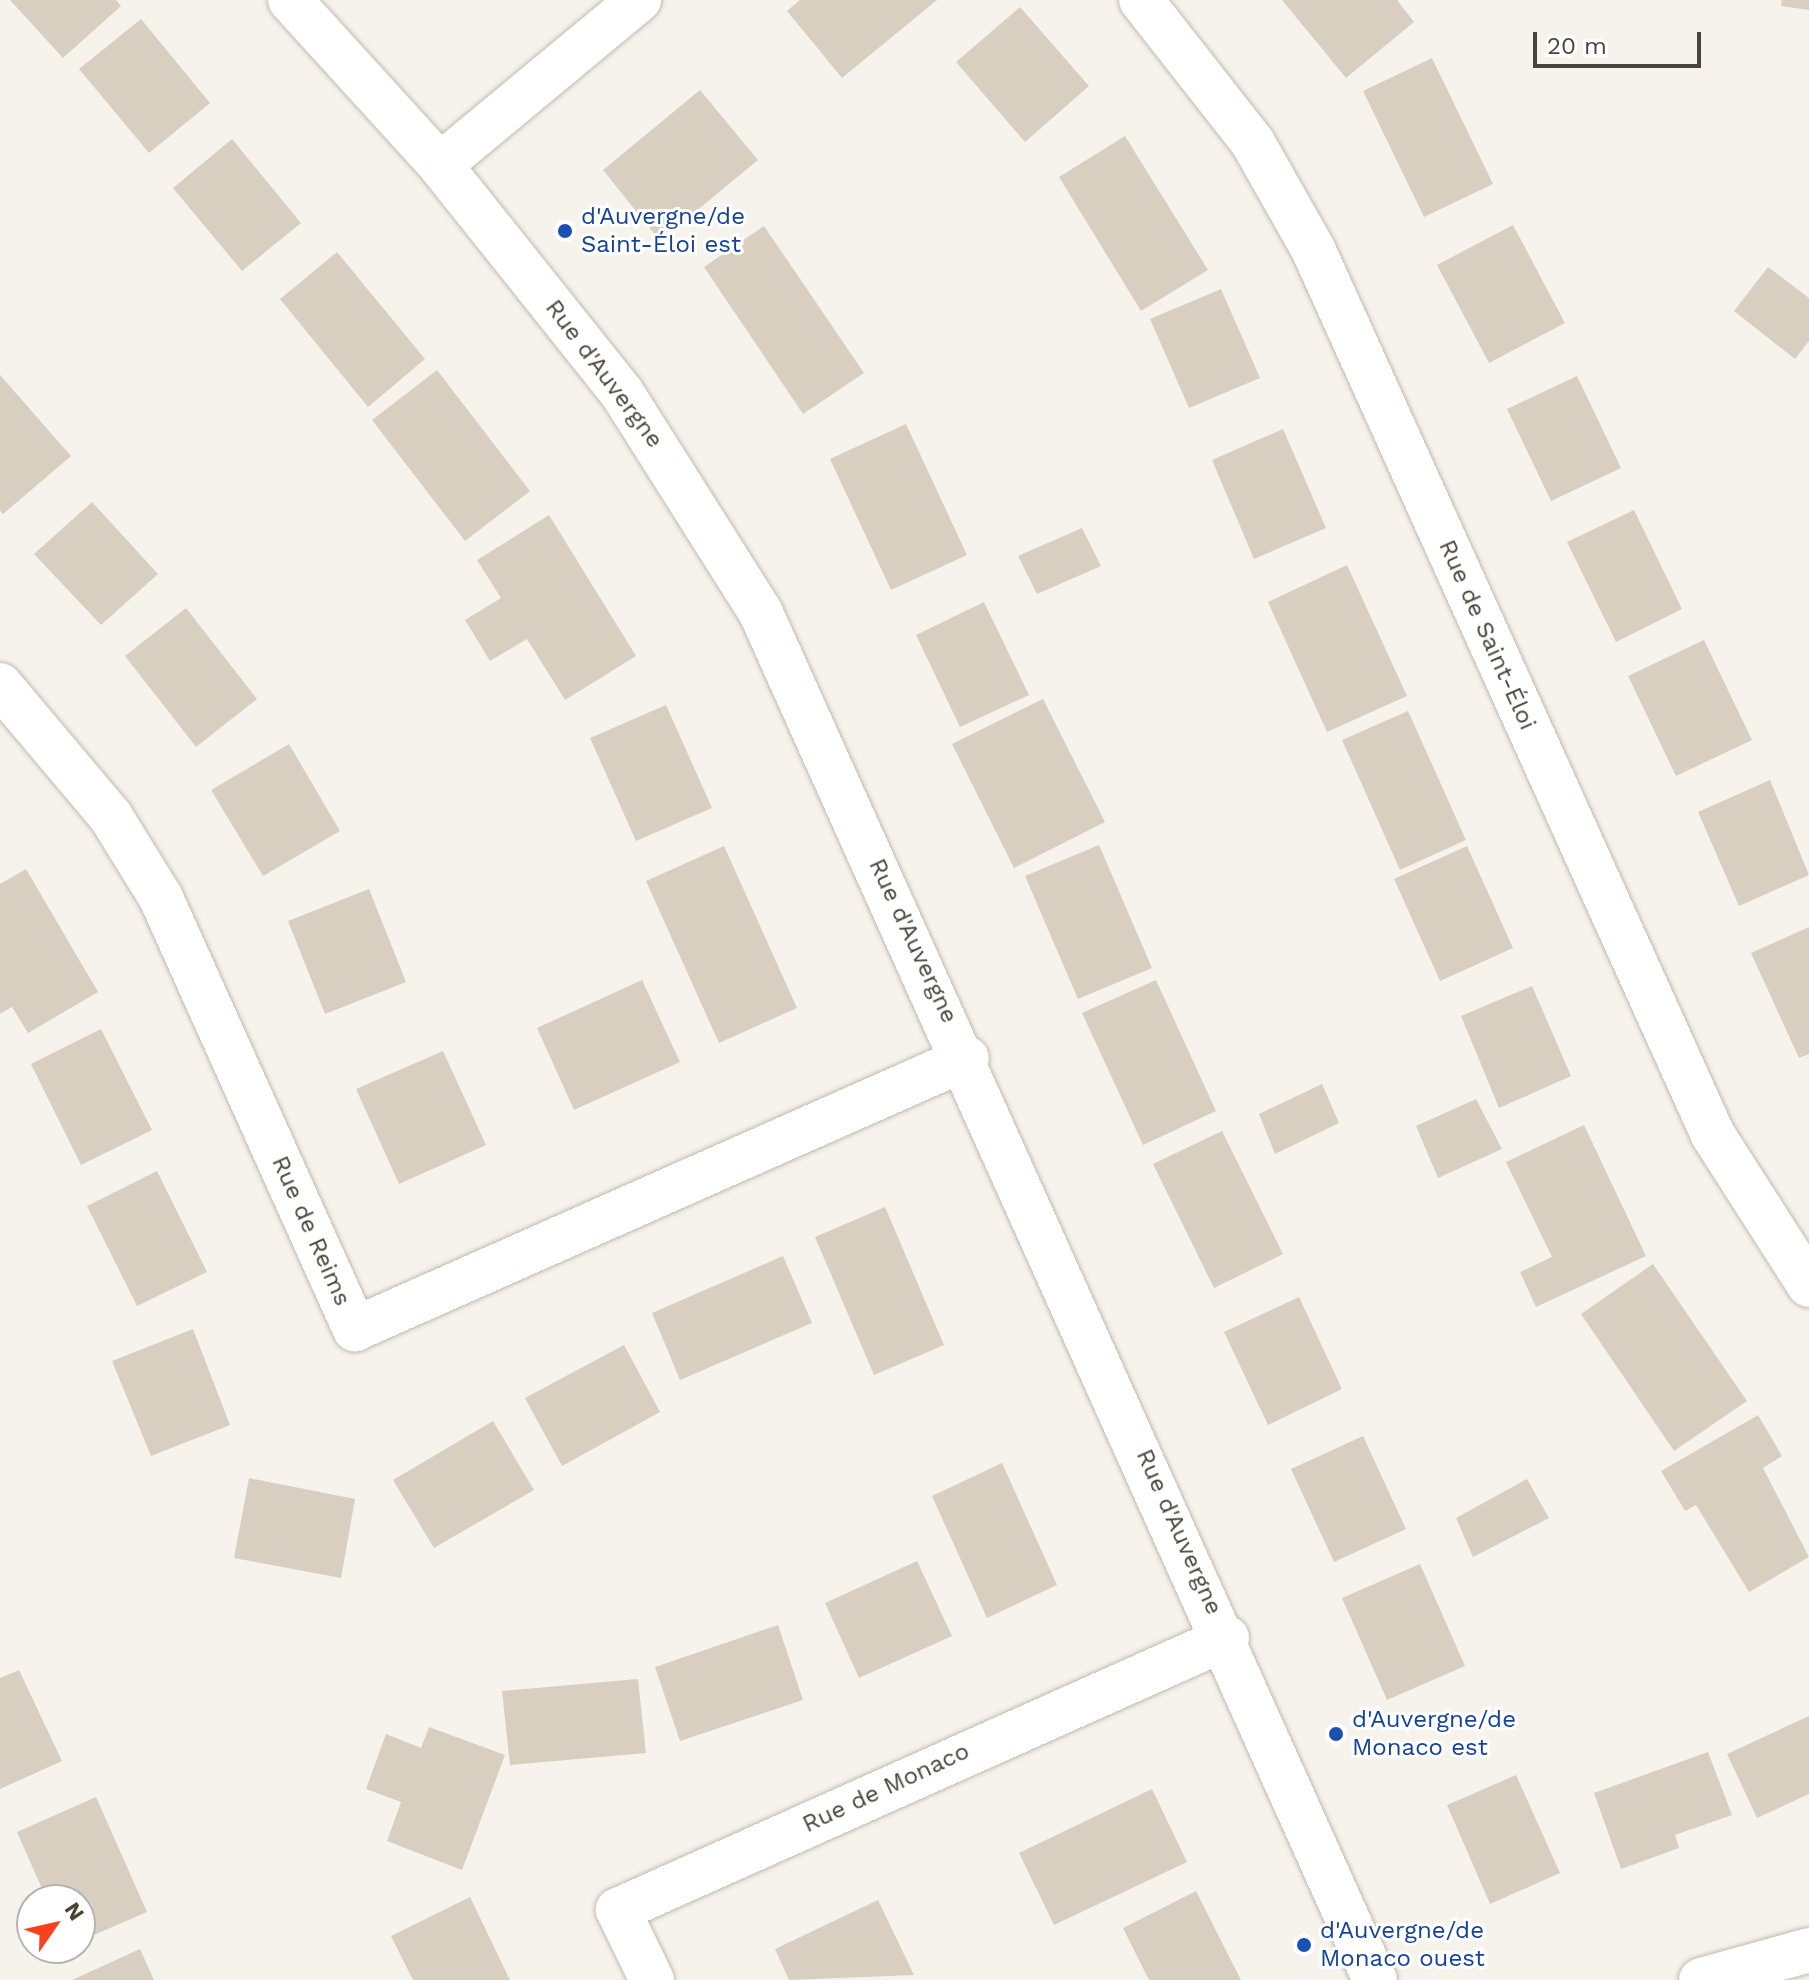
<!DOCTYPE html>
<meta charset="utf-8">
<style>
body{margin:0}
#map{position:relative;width:1809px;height:1980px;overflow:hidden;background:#f6f3ec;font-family:"Work Sans",sans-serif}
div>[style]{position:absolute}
.building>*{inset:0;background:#d8cfc1}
.roads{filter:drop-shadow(0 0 2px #c2bbae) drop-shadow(0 0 2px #c2bbae)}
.street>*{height:44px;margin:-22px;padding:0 22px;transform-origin:22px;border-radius:22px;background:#fff}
.dots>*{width:22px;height:22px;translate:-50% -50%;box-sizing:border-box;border:4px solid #fff;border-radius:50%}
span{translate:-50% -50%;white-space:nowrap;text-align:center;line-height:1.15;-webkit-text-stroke:6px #fff;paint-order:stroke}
.transit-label{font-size:24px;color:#164399}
.left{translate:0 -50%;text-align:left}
.street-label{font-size:24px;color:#4b4439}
.north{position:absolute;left:16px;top:1884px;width:80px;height:80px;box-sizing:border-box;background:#fff;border:2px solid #b7b4b0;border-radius:50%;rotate:56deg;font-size:22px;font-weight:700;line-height:32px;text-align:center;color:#4b4439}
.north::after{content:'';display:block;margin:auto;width:28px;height:36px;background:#fc3f1d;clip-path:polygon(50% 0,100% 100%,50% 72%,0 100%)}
.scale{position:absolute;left:1533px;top:32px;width:168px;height:36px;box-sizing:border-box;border:4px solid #4b4439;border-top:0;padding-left:10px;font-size:24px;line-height:28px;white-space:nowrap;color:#4b4439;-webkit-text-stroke:6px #fff;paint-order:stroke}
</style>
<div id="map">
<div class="building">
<i style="clip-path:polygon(10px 0,116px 0,121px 6px,63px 58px)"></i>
<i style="clip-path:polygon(800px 0,937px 0,842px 78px,787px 11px)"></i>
<i style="clip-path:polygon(1282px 0,1397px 0,1414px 22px,1346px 78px)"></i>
<i style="clip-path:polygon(1782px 0,1809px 0,1809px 10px,1781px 6px)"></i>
<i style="clip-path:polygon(1020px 7px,1089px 86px,1025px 142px,956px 62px)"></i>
<i style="clip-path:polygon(141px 19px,210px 103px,149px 153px,79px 69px)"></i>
<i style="clip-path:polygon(1432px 58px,1493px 184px,1424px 217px,1363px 91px)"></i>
<i style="clip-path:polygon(700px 90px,758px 160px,660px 241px,603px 170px)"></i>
<i style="clip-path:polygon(1125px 136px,1208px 270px,1141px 311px,1059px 177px)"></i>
<i style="clip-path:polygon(232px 139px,301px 223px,242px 271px,173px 188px)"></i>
<i style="clip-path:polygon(1513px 225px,1565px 323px,1489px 363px,1437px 265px)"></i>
<i style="clip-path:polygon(764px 226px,864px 373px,803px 414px,704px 267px)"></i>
<i style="clip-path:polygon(337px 252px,425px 359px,368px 407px,280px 299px)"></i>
<i style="clip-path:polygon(1768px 267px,1809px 298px,1809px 341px,1795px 359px,1734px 311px)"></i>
<i style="clip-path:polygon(1221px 289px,1260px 378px,1189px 408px,1150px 319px)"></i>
<i style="clip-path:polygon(437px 370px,530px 491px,465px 541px,372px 420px)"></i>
<i style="clip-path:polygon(0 375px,71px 456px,3px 514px,0 511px)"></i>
<i style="clip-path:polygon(1577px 376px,1621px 468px,1551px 501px,1507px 409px)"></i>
<i style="clip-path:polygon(906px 424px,967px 555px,891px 590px,830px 459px)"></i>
<i style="clip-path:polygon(1283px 429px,1326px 528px,1254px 559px,1212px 460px)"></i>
<i style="clip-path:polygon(92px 502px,158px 574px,101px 625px,34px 554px)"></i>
<i style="clip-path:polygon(1634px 510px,1682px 609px,1616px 642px,1567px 542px)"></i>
<i style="clip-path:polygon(549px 515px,636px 656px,565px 700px,527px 639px,490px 661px,465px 620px,501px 598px,477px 560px)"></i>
<i style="clip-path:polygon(1082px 528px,1101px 566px,1037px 594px,1018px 556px)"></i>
<i style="clip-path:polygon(1347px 565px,1407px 696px,1327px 732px,1268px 602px)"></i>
<i style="clip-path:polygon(984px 602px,1029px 695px,960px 727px,916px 635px)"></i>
<i style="clip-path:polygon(186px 608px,257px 699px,196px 747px,125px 656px)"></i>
<i style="clip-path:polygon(1704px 640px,1752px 740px,1676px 776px,1628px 676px)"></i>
<i style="clip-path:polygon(1043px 699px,1105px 822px,1014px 868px,952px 744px)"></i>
<i style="clip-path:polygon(666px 705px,712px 808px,636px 841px,590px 738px)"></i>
<i style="clip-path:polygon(1408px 711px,1466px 840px,1400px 870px,1342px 740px)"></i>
<i style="clip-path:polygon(289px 744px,340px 831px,263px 876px,211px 790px)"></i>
<i style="clip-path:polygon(1770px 780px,1809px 875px,1739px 906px,1698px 812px)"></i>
<i style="clip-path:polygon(1099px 845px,1152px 968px,1078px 999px,1025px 876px)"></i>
<i style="clip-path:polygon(724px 846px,797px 1008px,719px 1043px,646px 881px)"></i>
<i style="clip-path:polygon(1467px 846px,1513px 948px,1440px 981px,1394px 879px)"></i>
<i style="clip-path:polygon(26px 869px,98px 992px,28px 1033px,12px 1007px,0 1014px,0 884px)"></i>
<i style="clip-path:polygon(369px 889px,406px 982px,325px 1014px,288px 921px)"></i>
<i style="clip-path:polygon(1809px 927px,1809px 1054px,1799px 1058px,1751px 953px)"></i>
<i style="clip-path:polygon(642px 980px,680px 1062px,574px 1110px,537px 1028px)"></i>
<i style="clip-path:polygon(1156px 980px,1216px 1111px,1143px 1145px,1082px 1013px)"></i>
<i style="clip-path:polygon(1532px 986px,1571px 1076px,1499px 1108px,1461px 1016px)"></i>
<i style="clip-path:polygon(101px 1029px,152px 1130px,81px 1165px,31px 1064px)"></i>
<i style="clip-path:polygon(443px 1051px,486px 1145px,399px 1184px,356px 1089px)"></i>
<i style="clip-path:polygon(1322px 1084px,1339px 1123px,1275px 1154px,1259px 1114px)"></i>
<i style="clip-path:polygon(1476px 1099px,1502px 1149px,1438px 1178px,1416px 1126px)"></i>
<i style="clip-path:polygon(1584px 1125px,1646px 1256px,1536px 1307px,1520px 1272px,1552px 1257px,1506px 1162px)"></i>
<i style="clip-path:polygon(1222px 1131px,1283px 1254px,1214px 1288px,1153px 1164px)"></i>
<i style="clip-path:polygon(157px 1171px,207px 1272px,137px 1306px,87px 1206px)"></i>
<i style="clip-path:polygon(885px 1207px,944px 1345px,874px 1375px,815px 1237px)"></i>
<i style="clip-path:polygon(783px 1256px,812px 1323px,680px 1380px,652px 1313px)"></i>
<i style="clip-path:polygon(1653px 1264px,1747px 1401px,1674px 1451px,1581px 1314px)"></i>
<i style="clip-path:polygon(1299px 1297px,1342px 1389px,1268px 1425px,1224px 1332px)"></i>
<i style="clip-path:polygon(193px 1329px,230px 1425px,151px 1456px,112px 1361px)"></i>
<i style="clip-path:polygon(624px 1345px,660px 1412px,562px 1466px,525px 1398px)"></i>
<i style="clip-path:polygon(1758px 1415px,1782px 1456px,1763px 1468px,1809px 1557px,1749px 1592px,1696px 1505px,1685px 1511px,1661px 1471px)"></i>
<i style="clip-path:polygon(493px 1421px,534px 1490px,434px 1548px,393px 1480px)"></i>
<i style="clip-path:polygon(1363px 1436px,1406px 1529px,1334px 1562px,1291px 1469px)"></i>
<i style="clip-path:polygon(1002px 1463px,1057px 1585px,987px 1618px,932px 1496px)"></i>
<i style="clip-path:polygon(249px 1478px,355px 1499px,341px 1578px,234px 1558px)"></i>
<i style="clip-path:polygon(1527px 1479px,1549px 1518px,1473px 1557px,1456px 1518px)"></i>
<i style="clip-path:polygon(917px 1561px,952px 1636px,859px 1678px,825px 1603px)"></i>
<i style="clip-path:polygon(1420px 1564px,1465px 1666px,1387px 1700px,1342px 1598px)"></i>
<i style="clip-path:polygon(778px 1625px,803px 1700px,680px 1741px,655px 1667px)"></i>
<i style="clip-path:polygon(19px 1670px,62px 1761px,0 1789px,0 1678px)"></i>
<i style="clip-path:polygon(638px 1679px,646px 1753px,510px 1765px,502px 1691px)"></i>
<i style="clip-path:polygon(1809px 1716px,1809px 1794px,1757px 1818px,1727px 1754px)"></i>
<i style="clip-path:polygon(429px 1727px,505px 1755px,462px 1870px,387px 1841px,401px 1802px,366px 1789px,386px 1734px,421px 1748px)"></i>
<i style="clip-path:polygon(1708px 1752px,1732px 1815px,1675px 1835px,1679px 1848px,1621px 1869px,1594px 1793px)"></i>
<i style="clip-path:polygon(1516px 1775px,1560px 1873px,1490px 1904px,1447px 1805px)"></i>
<i style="clip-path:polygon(1152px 1789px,1187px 1862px,1054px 1925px,1019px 1853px)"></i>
<i style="clip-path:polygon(96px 1797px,147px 1912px,80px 1941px,80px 1900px,47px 1900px,17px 1832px)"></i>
<i style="clip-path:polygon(1196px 1891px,1241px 1980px,1149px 1980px,1123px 1928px)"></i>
<i style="clip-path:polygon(470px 1897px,510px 1980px,413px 1980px,391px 1936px)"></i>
<i style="clip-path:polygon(878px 1900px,914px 1975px,789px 1980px,775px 1949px)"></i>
<i style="clip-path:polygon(140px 1949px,154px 1980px,72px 1980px)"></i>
</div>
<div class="roads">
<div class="street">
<i style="left:290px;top:0;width:223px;rotate:47.7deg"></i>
<i style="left:440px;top:165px;width:292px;rotate:51.4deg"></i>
<i style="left:622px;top:393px;width:258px;rotate:57.7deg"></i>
<i style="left:760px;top:611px;width:1501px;rotate:65.81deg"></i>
<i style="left:1141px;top:0;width:182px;rotate:51.9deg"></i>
<i style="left:1253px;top:143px;width:122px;rotate:60.5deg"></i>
<i style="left:1313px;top:249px;width:972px;rotate:65.7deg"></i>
<i style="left:1713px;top:1135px;width:178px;rotate:57.4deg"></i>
<i style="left:440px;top:165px;width:259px;rotate:-39.7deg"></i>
<i style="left:0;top:685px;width:172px;rotate:49.9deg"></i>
<i style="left:111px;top:817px;width:95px;rotate:58.3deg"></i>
<i style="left:161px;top:898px;width:473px;rotate:65.8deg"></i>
<i style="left:355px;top:1329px;width:669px;rotate:-23.88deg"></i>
<i style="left:652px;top:1980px;width:78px;rotate:-115.9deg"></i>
<i style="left:618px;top:1910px;width:667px;rotate:-24.07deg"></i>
<i style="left:1701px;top:1980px;width:112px;rotate:-15.5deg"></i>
</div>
</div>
<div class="dots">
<i style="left:565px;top:231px;background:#1a4fb4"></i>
<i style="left:1336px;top:1734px;background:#1a4fb4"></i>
<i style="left:1304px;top:1945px;background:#1a4fb4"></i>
</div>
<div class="transit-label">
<span class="left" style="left:581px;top:231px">d'Auvergne/de<br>Saint-Éloi est</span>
<span class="left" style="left:1352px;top:1734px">d'Auvergne/de<br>Monaco est</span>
<span class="left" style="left:1320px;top:1945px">d'Auvergne/de<br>Monaco ouest</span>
</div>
<div class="street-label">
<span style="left:604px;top:374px;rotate:53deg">Rue d'Auvergne</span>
<span style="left:1487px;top:635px;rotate:66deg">Rue de Saint-Éloi</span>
<span style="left:913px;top:941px;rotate:65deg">Rue d'Auvergne</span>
<span style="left:311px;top:1231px;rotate:66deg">Rue de Reims</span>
<span style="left:1179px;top:1532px;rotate:66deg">Rue d'Auvergne</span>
<span style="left:886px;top:1788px;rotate:-25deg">Rue de Monaco</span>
</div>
<div class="north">N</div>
<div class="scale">20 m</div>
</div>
